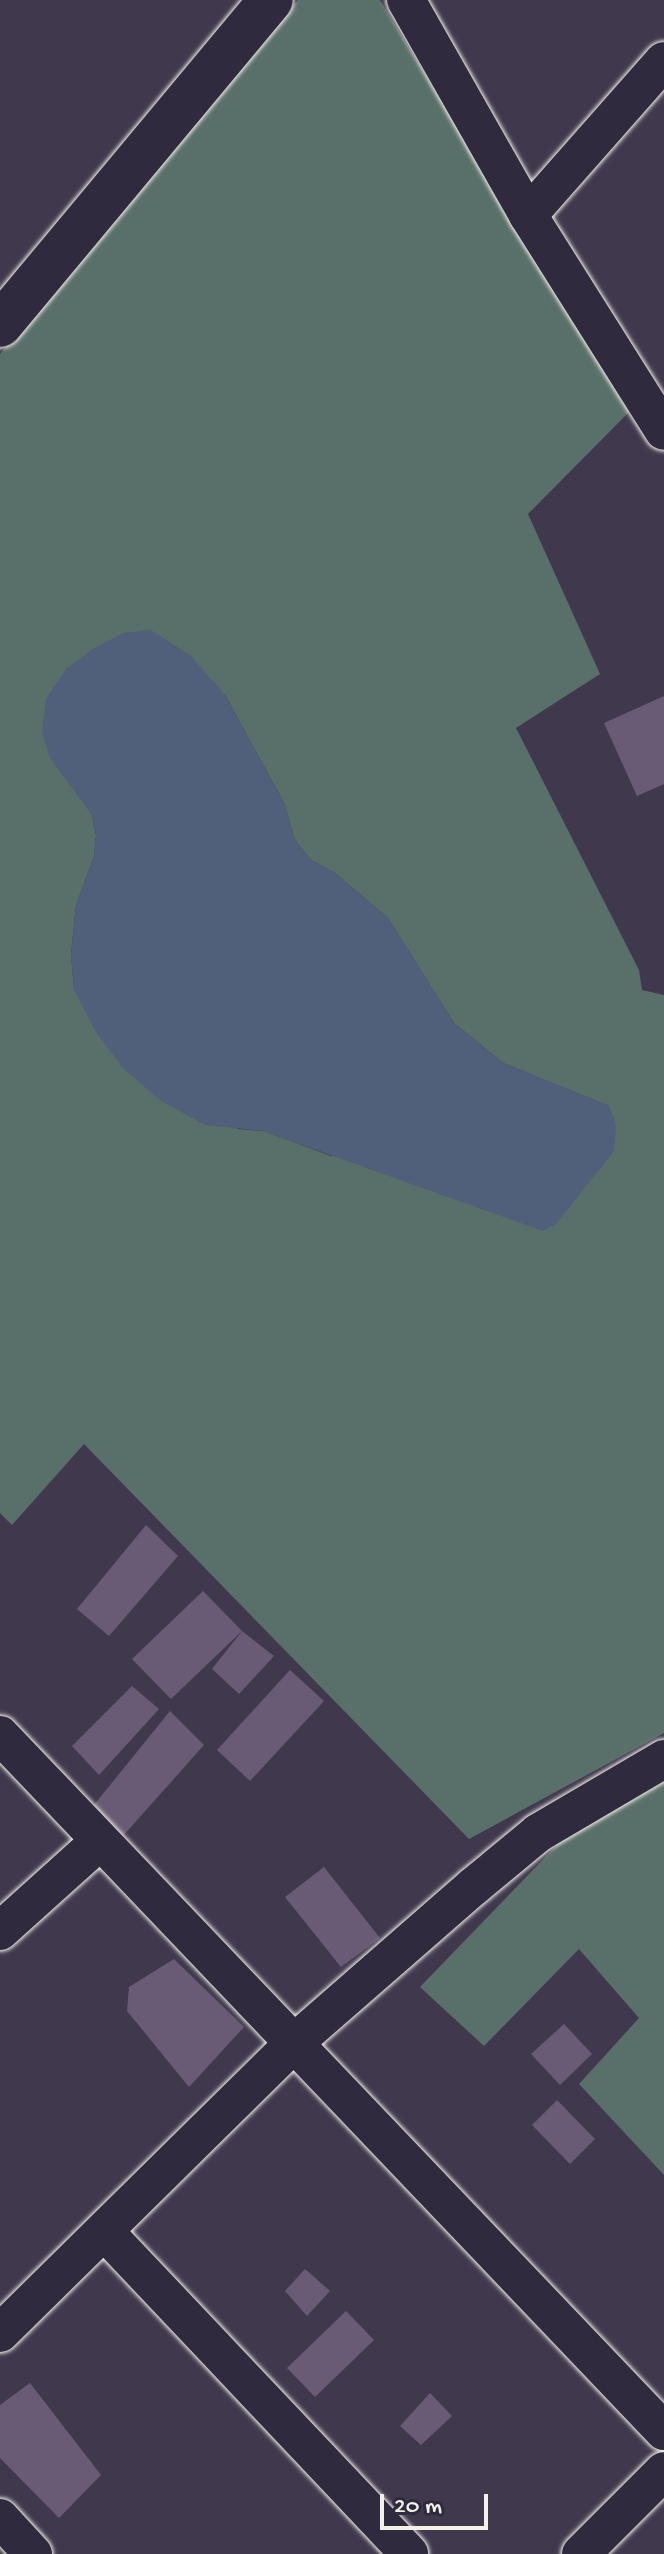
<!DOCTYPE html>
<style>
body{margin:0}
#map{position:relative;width:664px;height:2554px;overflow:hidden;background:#40394e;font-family:"Gochi Hand",sans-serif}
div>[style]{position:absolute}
.green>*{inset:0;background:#596f69}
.water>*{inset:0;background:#50607a}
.building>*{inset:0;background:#695b76}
.roads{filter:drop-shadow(0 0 2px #f4f1e8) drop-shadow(0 0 2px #f4f1e8)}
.minor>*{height:38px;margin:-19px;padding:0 19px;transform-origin:19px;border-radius:19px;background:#2f2a3d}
.tertiary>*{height:44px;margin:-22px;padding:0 22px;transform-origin:22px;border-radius:22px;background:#2f2a3d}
span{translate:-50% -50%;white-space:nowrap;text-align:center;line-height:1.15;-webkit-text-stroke:6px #2f2a3d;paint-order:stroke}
.scale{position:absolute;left:380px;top:2494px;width:108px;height:36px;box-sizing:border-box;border:4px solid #f4f1e8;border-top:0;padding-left:10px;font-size:24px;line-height:28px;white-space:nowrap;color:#f4f1e8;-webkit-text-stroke:6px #2f2a3d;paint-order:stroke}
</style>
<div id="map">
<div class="green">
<i style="clip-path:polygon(evenodd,298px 0,380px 0,629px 412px,528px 514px,600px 674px,516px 728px,639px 970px,642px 990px,664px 995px,664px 1733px,469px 1839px,84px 1444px,12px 1525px,0 1513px,0 354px,298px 0,123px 633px,225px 695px,284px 803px,295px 840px,311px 860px,335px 873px,388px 918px,454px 1023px,503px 1063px,609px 1106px,331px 1156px,264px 1131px,238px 1129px,74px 990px,71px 954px,76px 905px,94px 857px,96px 835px,92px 815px,75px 789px,66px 669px,123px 633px)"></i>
<i style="clip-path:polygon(664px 1778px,664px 2175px,579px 2084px,639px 2018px,579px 1949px,484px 2046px,420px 1987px,558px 1844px,595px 1816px)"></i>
</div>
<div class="water">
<i style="clip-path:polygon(151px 630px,191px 656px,225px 695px,284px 803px,295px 840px,311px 860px,335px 873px,388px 918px,454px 1023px,503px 1063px,609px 1106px,616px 1124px,614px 1151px,556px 1224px,543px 1231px,263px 1131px,205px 1125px,161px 1101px,122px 1067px,96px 1032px,74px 990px,71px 954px,76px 905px,94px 857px,96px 834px,92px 815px,50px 758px,42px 732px,46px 699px,66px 669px,93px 649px,123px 633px)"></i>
</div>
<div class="building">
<i style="clip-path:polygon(664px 696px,664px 784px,637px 796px,604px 723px)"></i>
<i style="clip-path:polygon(146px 1525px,178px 1556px,109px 1636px,77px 1609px)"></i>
<i style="clip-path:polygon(203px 1591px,242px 1631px,171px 1699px,132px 1659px)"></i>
<i style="clip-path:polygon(242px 1631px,274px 1656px,239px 1694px,212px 1669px)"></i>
<i style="clip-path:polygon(290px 1670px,324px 1701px,250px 1781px,217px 1750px)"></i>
<i style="clip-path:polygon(132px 1686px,159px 1709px,99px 1775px,72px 1746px)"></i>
<i style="clip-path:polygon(170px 1711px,204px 1745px,122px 1837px,94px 1805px)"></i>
<i style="clip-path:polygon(324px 1867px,380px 1938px,341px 1967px,285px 1897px)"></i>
<i style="clip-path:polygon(174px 1959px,244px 2027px,189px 2087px,127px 2011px,129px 1987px)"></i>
<i style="clip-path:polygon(564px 2024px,592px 2054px,560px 2085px,531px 2054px)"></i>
<i style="clip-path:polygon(557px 2100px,595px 2139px,570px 2164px,532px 2125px)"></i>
<i style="clip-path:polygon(305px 2269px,330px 2291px,307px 2316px,285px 2291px)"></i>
<i style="clip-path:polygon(346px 2311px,374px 2340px,315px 2397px,287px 2368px)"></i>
<i style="clip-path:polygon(30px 2383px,101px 2475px,59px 2518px,0 2458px,0 2405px)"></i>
<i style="clip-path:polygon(430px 2393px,452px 2416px,421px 2445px,400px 2426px)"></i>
</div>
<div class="roads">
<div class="minor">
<i style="left:406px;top:0;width:247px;rotate:60.4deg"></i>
<i style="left:528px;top:215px;width:255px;rotate:57.8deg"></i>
<i style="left:528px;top:215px;width:205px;rotate:-48.6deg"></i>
<i style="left:0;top:1735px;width:962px;rotate:46.35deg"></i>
<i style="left:0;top:1931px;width:135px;rotate:-42deg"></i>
<i style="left:104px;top:2231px;width:444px;rotate:46.6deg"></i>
<i style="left:0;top:2333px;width:413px;rotate:-44.6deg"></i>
<i style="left:294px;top:2043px;width:239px;rotate:-41.1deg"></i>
<i style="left:474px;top:1886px;width:83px;rotate:-39.6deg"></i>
<i style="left:538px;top:1833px;width:146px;rotate:-30.4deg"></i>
<i style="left:0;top:2518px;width:49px;rotate:47.5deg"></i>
<i style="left:581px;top:2554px;width:117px;rotate:-45deg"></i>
</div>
<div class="tertiary">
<i style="left:0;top:325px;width:423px;rotate:-50.2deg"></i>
</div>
</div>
<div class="scale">20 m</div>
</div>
